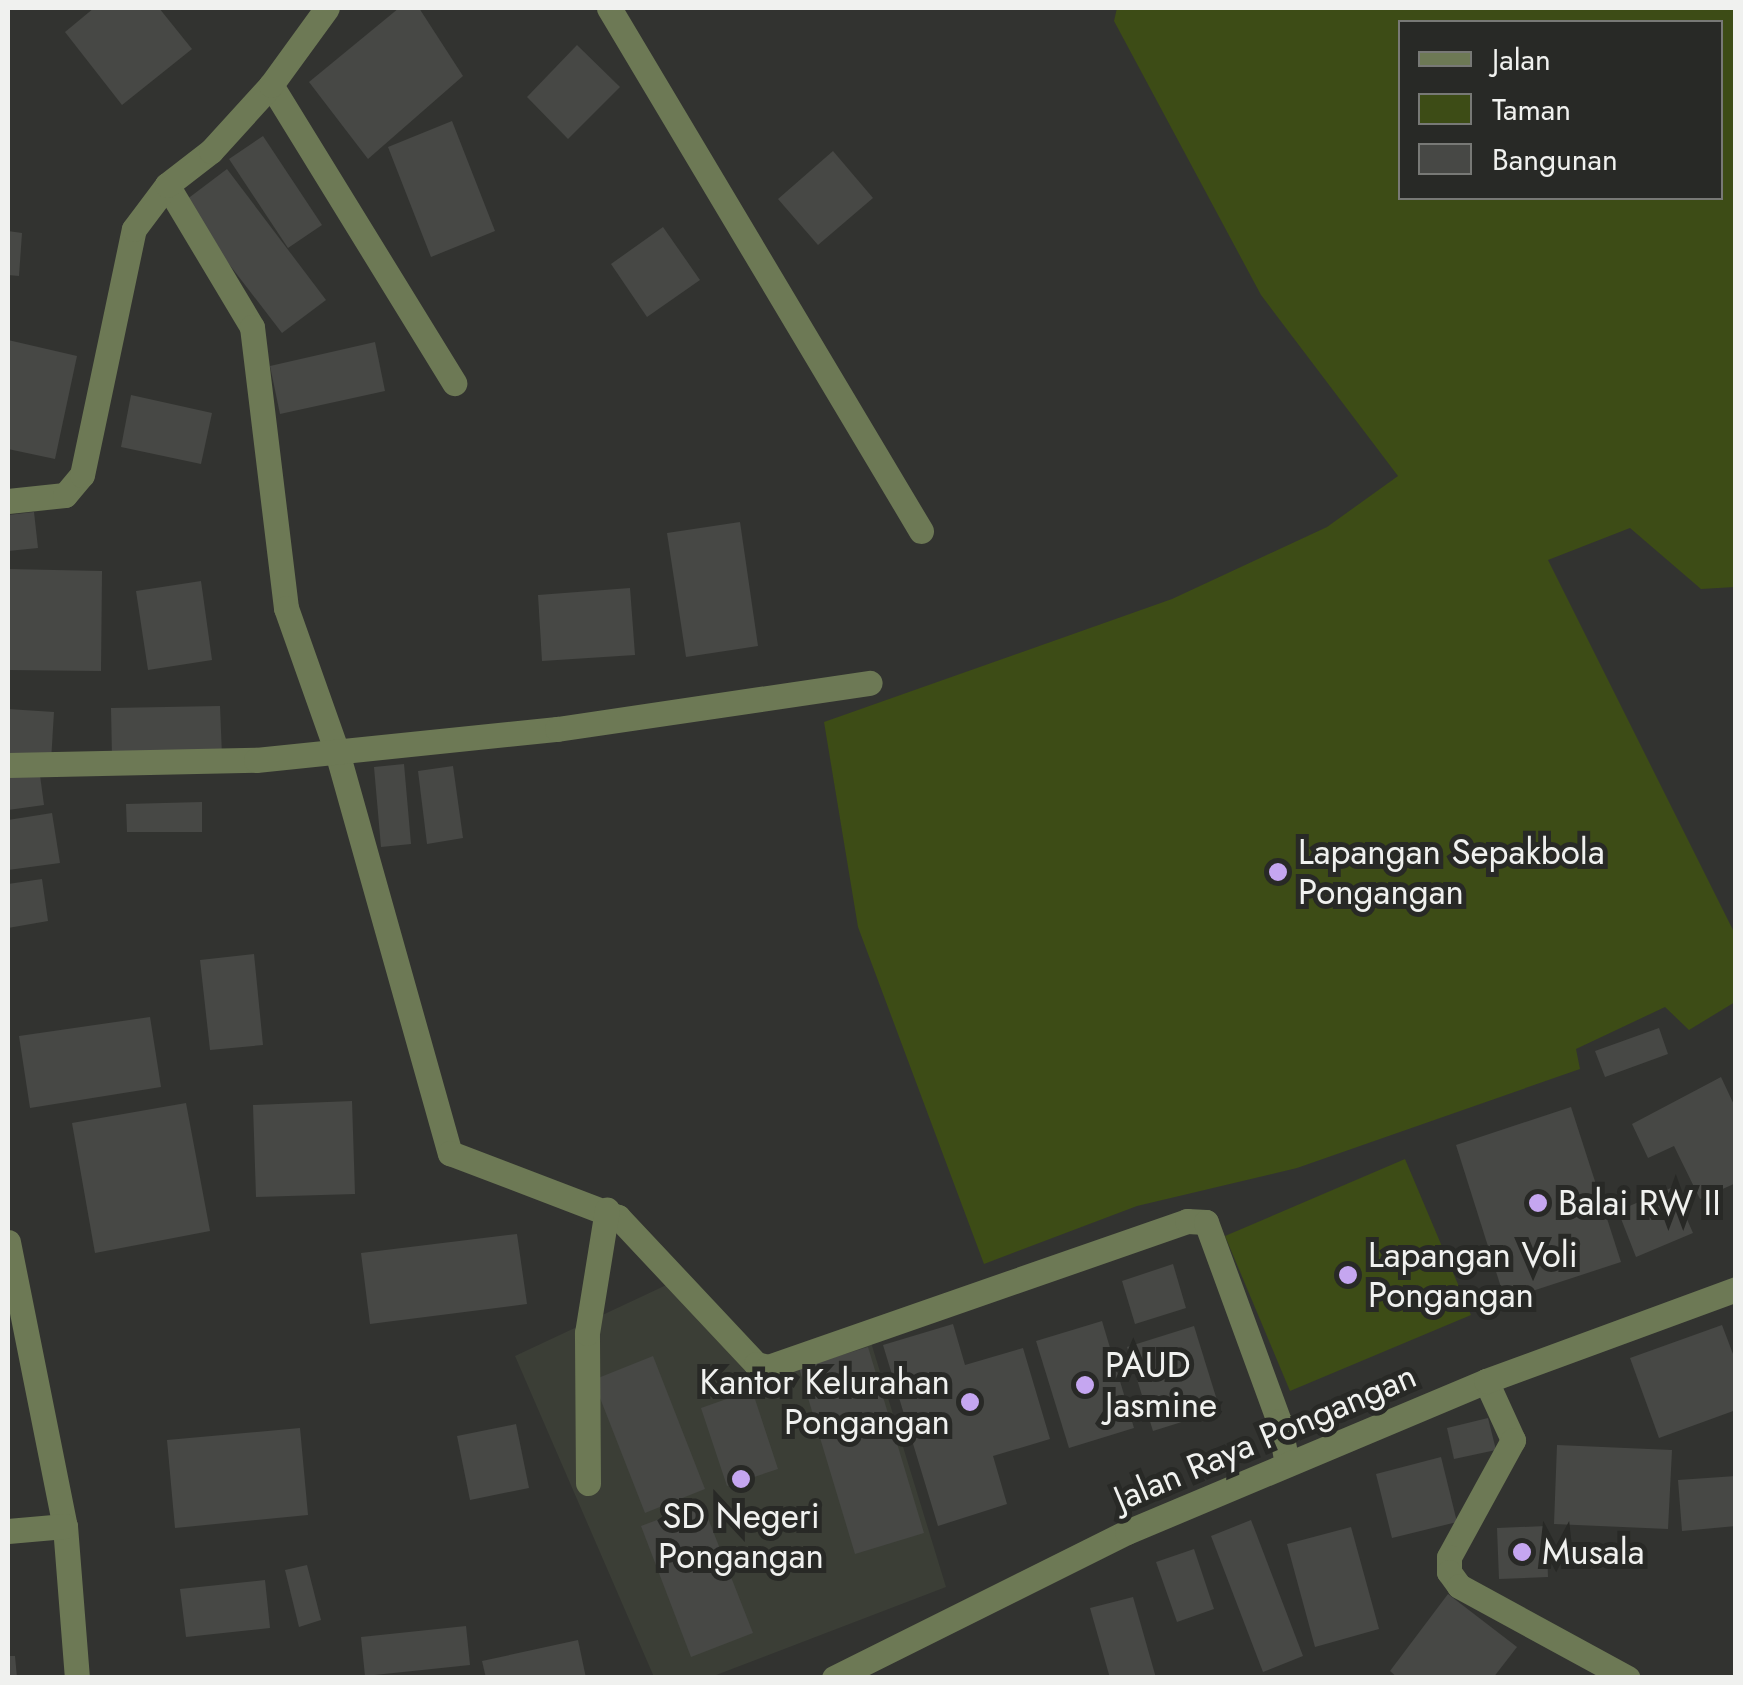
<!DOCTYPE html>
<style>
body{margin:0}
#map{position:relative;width:1743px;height:1685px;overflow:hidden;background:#323330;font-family:Jost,sans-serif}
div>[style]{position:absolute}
.built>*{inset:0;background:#3b3e36}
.green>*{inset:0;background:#3d4c16}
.building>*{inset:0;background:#474845}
.street>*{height:25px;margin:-12.5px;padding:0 12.5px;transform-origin:12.5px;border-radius:12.5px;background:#6d7955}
.dots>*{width:28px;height:28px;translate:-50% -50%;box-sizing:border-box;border:5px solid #282926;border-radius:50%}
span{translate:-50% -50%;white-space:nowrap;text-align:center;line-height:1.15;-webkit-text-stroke:10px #282926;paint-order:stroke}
.poi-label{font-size:35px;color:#f0f1ef}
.left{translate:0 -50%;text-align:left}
.right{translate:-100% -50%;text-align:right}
.street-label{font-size:35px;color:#f0f1ef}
.frame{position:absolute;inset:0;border:10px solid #f0f1ef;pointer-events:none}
.legend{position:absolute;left:1398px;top:20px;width:325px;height:180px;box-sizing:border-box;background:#282926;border:2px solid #787976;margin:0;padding:12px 18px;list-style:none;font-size:30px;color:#f0f1ef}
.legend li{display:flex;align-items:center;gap:20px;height:50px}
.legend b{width:50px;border:2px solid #787976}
</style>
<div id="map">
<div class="built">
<i style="clip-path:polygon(677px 1280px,752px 1370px,866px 1326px,946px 1587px,711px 1677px,654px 1677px,515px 1356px)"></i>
</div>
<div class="green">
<i style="clip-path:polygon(evenodd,1117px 8px,1735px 8px,1735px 587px,1701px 589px,1630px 528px,1548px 560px,1735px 934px,1735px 1002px,1689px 1030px,1665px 1007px,1576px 1049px,1580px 1069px,1297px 1168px,1137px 1206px,984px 1264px,858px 927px,824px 722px,1172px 599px,1327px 527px,1398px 476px,1261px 295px,1114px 21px,1117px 8px,1400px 22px,1720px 22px,1720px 198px,1400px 198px,1400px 22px)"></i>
<i style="clip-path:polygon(1405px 1159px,1471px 1315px,1290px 1391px,1225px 1236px)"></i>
</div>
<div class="building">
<i style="clip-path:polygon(94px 8px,159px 8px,192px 49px,122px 105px,65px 32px)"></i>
<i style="clip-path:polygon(399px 8px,419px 8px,463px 76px,368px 159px,309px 82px)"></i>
<i style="clip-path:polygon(577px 45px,620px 87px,568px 139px,527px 97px)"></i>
<i style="clip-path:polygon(452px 121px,495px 231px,431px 257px,388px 147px)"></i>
<i style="clip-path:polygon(263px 136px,322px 225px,288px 248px,229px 159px)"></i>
<i style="clip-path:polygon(833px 151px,873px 198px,818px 245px,778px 199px)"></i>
<i style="clip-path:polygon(227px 169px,326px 300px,282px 333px,182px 203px)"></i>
<i style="clip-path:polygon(663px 227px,700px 280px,647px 317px,611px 264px)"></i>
<i style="clip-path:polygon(8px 231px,22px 233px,19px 276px,8px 275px)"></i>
<i style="clip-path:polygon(8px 340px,77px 356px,55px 459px,8px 449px)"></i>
<i style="clip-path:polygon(375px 342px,385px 391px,280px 414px,270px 366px)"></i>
<i style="clip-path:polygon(131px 395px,212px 413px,201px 464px,121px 447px)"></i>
<i style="clip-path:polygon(34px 512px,38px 548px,8px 551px,8px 515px)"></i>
<i style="clip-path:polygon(740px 522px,758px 646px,686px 657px,667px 533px)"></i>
<i style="clip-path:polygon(8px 569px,102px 571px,101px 671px,8px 670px)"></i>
<i style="clip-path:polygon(201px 581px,212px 660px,148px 670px,136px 591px)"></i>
<i style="clip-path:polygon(630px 588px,635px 655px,542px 661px,538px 595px)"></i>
<i style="clip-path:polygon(220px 706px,222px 756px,112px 757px,111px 708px)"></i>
<i style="clip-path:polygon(8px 709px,54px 712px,51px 761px,8px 759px)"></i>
<i style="clip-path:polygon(404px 764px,411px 844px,381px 847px,374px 767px)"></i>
<i style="clip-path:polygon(453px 766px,463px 838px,427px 844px,418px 771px)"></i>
<i style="clip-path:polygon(39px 768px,44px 805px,8px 810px,8px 773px)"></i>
<i style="clip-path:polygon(202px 802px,202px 832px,127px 832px,126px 804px)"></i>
<i style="clip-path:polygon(52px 813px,60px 863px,8px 870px,8px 820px)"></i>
<i style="clip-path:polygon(42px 879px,48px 921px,8px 928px,8px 884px)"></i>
<i style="clip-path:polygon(254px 954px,263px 1045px,210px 1050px,200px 960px)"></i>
<i style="clip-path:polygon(150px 1017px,161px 1087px,30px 1108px,19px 1036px)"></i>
<i style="clip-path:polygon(1659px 1028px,1668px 1054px,1605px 1077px,1595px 1051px)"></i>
<i style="clip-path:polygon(1721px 1077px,1736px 1109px,1736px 1183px,1700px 1199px,1674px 1146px,1648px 1158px,1632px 1124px)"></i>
<i style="clip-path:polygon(352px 1101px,355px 1194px,256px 1197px,253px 1105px)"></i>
<i style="clip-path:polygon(186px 1103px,210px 1231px,95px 1253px,72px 1123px)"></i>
<i style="clip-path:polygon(1571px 1107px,1621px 1262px,1505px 1300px,1456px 1145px)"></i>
<i style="clip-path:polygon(1673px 1187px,1693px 1233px,1636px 1257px,1618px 1211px)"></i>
<i style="clip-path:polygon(517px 1234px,527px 1304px,370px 1324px,361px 1253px)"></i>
<i style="clip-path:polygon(1173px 1264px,1186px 1308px,1135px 1324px,1122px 1281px)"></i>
<i style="clip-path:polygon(1102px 1321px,1134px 1428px,1069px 1448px,1036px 1341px)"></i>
<i style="clip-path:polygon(953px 1324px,965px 1365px,1023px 1348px,1050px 1439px,993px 1456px,1007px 1504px,938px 1526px,883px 1345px)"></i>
<i style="clip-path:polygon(1722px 1325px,1736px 1362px,1736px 1410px,1659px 1438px,1630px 1358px)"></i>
<i style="clip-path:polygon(1194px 1326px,1220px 1410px,1153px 1431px,1127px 1347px)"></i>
<i style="clip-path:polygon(868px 1347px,924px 1533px,855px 1554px,799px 1368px)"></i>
<i style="clip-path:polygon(653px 1356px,705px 1489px,645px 1513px,593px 1380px)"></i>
<i style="clip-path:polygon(752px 1390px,778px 1469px,727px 1486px,701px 1408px)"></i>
<i style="clip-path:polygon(1488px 1418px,1496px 1450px,1454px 1459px,1447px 1428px)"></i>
<i style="clip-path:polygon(516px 1424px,529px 1488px,470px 1500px,457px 1436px)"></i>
<i style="clip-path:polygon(300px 1428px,308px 1515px,175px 1528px,167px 1440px)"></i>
<i style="clip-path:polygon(1557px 1445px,1672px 1450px,1668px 1529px,1554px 1524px)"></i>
<i style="clip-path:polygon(1441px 1457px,1457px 1522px,1392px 1538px,1376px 1474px)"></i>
<i style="clip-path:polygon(1736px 1476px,1736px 1526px,1682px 1531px,1678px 1480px)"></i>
<i style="clip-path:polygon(702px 1503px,753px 1633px,691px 1657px,641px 1526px)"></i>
<i style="clip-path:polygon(1251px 1520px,1303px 1656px,1263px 1672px,1211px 1536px)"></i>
<i style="clip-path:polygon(1546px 1526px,1548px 1577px,1499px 1579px,1497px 1528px)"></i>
<i style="clip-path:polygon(1351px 1527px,1379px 1629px,1315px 1647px,1287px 1544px)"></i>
<i style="clip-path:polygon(1194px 1549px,1214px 1609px,1177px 1622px,1156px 1562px)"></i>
<i style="clip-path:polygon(307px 1565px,321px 1620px,299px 1627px,285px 1570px)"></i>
<i style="clip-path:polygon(265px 1580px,270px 1628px,186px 1637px,180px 1589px)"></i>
<i style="clip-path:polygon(1448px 1594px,1517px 1647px,1493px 1678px,1398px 1678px,1390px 1671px)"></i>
<i style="clip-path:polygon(1133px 1597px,1156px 1678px,1110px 1678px,1090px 1608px)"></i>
<i style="clip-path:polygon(466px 1626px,470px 1665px,365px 1676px,361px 1637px)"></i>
<i style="clip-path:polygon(578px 1640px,586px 1678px,486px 1678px,482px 1661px)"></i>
<i style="clip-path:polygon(8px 1656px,15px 1656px,17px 1678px,8px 1678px)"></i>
</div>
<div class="street">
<i style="left:609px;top:8px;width:609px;rotate:59.18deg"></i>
<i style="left:271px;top:85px;width:350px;rotate:58.4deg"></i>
<i style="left:167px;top:185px;width:165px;rotate:59.1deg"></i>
<i style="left:252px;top:327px;width:283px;rotate:83.1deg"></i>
<i style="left:286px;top:608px;width:153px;rotate:70.5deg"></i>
<i style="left:337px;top:752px;width:417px;rotate:74.3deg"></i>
<i style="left:450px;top:1153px;width:180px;rotate:20.9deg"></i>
<i style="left:618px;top:1217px;width:202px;rotate:46.8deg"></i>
<i style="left:756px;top:1364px;width:12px;rotate:14deg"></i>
<i style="left:768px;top:1367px;width:444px;rotate:-19.2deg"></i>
<i style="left:1187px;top:1221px;width:19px;rotate:3deg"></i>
<i style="left:1206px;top:1222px;width:212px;rotate:69.9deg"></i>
<i style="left:1279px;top:1421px;width:44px;rotate:79.5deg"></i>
<i style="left:8px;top:501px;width:57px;rotate:-6deg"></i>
<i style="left:65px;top:495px;width:26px;rotate:-50deg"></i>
<i style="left:82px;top:475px;width:251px;rotate:-78.1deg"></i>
<i style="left:134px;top:229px;width:55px;rotate:-53.1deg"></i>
<i style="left:167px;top:185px;width:56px;rotate:-37.7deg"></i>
<i style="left:211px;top:151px;width:89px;rotate:-47.7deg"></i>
<i style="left:271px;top:85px;width:95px;rotate:-54deg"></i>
<i style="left:8px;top:765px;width:248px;rotate:-1.2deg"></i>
<i style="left:256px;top:760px;width:303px;rotate:-5.9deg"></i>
<i style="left:557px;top:729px;width:316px;rotate:-8.4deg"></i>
<i style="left:8px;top:1242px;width:290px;rotate:78.7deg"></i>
<i style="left:65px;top:1526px;width:152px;rotate:85.5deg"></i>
<i style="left:1486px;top:1381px;width:65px;rotate:65.4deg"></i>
<i style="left:1513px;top:1440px;width:133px;rotate:118.7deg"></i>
<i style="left:1449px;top:1557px;width:15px;rotate:90deg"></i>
<i style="left:1449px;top:1572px;width:17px;rotate:54deg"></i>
<i style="left:1459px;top:1586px;width:192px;rotate:28.6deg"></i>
<i style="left:588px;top:1483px;width:150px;rotate:-90.4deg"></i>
<i style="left:587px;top:1333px;width:125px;rotate:-80.8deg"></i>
<i style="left:8px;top:1531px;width:57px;rotate:-5deg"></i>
<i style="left:834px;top:1678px;width:327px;rotate:-26.5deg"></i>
<i style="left:1127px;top:1532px;width:389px;rotate:-22.8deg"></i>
<i style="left:1486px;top:1381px;width:266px;rotate:-20.2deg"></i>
</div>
<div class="dots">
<i style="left:1278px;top:872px;background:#c5a6f0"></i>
<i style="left:1538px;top:1203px;background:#c5a6f0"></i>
<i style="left:1348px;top:1275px;background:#c5a6f0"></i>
<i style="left:1085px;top:1385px;background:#c5a6f0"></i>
<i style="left:970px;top:1402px;background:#c5a6f0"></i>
<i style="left:741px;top:1479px;background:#c5a6f0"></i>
<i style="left:1522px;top:1552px;background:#c5a6f0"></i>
</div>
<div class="poi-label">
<span class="left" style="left:1298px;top:872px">Lapangan Sepakbola<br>Pongangan</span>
<span class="left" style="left:1558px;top:1203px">Balai RW II</span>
<span class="left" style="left:1368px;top:1275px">Lapangan Voli<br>Pongangan</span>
<span class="left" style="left:1105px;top:1385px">PAUD<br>Jasmine</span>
<span class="right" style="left:950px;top:1402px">Kantor Kelurahan<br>Pongangan</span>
<span style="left:741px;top:1536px">SD Negeri<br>Pongangan</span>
<span class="left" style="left:1542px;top:1552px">Musala</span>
</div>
<div class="street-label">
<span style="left:1265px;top:1437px;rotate:-23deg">Jalan Raya Pongangan</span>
</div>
<div class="frame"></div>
<ul class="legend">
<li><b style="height:12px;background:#6d7955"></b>Jalan</li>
<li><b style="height:28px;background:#3d4c16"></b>Taman</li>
<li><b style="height:28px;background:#474845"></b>Bangunan</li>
</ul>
</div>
